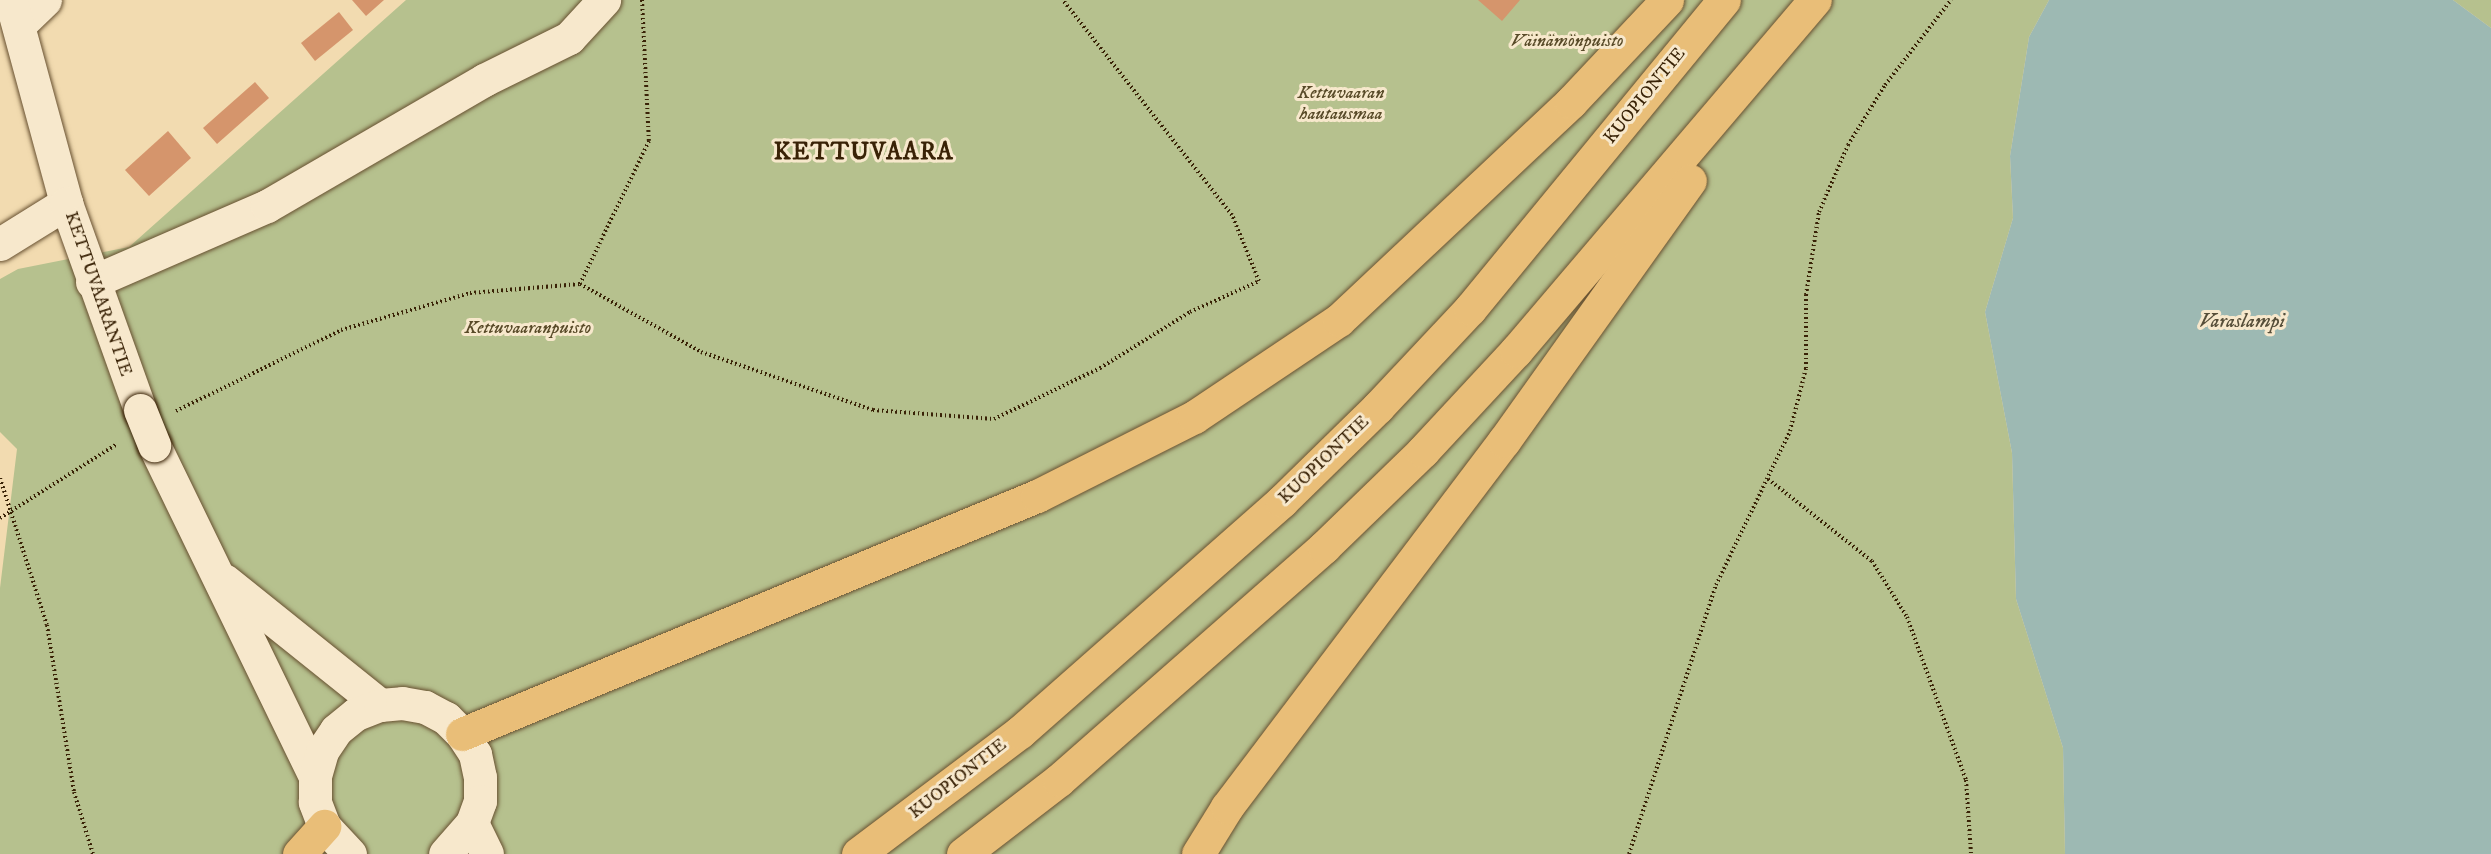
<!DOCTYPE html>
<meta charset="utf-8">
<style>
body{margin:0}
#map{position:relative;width:2491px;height:854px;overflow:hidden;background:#f2dbb0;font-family:"IM FELL DW Pica",serif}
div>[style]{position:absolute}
.green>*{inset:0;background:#b6c18e}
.water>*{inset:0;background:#9db9b3}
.building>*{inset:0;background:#d5956c}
.path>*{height:4px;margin-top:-2px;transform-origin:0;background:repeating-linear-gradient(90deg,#392206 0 1.5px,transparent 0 4.5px)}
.roads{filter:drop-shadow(0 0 2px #675030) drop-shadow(0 0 2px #675030)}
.street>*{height:33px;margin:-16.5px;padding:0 16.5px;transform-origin:16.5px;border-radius:16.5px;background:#f7e8cc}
.secondary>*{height:33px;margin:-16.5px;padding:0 16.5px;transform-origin:16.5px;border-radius:16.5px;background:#f7e8cc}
.highway>*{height:33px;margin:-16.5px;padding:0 16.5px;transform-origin:16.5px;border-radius:16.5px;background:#e9be78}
.bridges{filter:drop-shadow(0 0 2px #392206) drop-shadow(0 0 2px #392206)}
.secondary-bridge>*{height:33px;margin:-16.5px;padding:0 16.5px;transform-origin:16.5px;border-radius:16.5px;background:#f7e8cc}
span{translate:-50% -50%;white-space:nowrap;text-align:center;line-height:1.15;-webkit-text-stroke:6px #f7e8cc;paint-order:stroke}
.park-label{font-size:18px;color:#584a28;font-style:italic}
.street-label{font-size:18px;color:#392206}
.water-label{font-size:20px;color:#574f3a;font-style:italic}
.district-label{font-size:24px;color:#392206;font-weight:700;letter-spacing:1.5px}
</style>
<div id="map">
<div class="green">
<i style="clip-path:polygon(406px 0,2049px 0,2029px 37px,2010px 156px,2013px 218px,1985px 312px,2012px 453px,2016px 599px,2063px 748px,2065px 854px,0 854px,0 588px,17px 449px,0 432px,0 279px,18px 269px,129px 247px)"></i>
<i style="clip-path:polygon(2453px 0,2491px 0,2491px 28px)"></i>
</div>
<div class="water">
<i style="clip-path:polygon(2049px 0,2453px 0,2491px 28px,2491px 854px,2065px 854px,2063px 748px,2016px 599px,2012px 453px,1985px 312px,2013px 218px,2010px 156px,2029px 37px)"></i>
</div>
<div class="building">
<i style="clip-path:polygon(352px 0,384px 0,366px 16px)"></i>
<i style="clip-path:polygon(1478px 0,1520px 0,1502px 21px)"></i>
<i style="clip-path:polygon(339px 12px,353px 30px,315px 61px,301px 43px)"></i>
<i style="clip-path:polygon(255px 82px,269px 98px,217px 144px,203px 128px)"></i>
<i style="clip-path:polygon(168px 131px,191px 158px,149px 196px,125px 170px)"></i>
</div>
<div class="path">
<i style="left:642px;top:0;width:141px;rotate:87.2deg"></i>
<i style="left:649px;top:141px;width:159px;rotate:115.8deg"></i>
<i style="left:580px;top:284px;width:139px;rotate:29.3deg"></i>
<i style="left:701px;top:352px;width:182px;rotate:18.6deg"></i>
<i style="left:873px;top:410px;width:121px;rotate:4.3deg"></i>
<i style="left:994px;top:419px;width:118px;rotate:-25.7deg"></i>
<i style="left:1100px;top:368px;width:106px;rotate:-31.9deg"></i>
<i style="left:1190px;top:312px;width:76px;rotate:-24.2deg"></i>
<i style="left:1259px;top:281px;width:71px;rotate:-112.2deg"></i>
<i style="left:1232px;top:215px;width:273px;rotate:-128.2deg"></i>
<i style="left:176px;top:411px;width:184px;rotate:-26.1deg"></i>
<i style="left:341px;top:330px;width:134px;rotate:-16deg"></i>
<i style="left:470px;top:293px;width:110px;rotate:-4.7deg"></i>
<i style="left:0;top:478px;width:154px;rotate:72.3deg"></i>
<i style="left:47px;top:625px;width:169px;rotate:80.8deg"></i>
<i style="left:74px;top:792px;width:65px;rotate:73deg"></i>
<i style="left:1768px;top:479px;width:132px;rotate:38.3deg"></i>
<i style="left:1872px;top:561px;width:66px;rotate:58deg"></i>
<i style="left:1907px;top:617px;width:173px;rotate:70.1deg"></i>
<i style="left:1966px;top:780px;width:74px;rotate:86.1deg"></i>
<i style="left:0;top:518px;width:138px;rotate:-32.3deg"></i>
<i style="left:1629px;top:854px;width:283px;rotate:-72.1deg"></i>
<i style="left:1716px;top:585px;width:171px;rotate:-64.3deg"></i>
<i style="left:1790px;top:431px;width:65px;rotate:-75.7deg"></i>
<i style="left:1806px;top:368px;width:73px;rotate:-90deg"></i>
<i style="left:1806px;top:295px;width:84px;rotate:-81.1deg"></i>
<i style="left:1819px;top:212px;width:73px;rotate:-66.6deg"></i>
<i style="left:1848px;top:145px;width:70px;rotate:-58.3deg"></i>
<i style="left:1885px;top:85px;width:108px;rotate:-52.2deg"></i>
</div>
<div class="roads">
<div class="street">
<i style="left:19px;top:25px;width:36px;rotate:-44deg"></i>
<i style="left:0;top:244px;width:78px;rotate:-31.8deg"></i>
<i style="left:92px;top:282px;width:191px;rotate:-23.5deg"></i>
<i style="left:267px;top:206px;width:251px;rotate:-30.1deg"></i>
<i style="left:484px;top:80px;width:95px;rotate:-26.3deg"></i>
<i style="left:569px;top:38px;width:52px;rotate:-47.4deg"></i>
</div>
<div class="secondary">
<i style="left:11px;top:0;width:210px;rotate:74.8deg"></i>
<i style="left:66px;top:203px;width:220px;rotate:70.3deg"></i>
<i style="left:154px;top:445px;width:368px;rotate:64.1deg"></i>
<i style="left:224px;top:580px;width:200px;rotate:38.7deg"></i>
<i style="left:472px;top:823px;width:34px;rotate:64deg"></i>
<i style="left:350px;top:854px;width:38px;rotate:-133deg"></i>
<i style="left:324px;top:826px;width:26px;rotate:-111deg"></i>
<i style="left:315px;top:802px;width:26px;rotate:-90deg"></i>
<i style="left:315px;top:776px;width:26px;rotate:-74deg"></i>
<i style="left:322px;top:751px;width:25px;rotate:-56deg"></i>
<i style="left:336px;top:730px;width:26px;rotate:-39deg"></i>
<i style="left:356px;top:714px;width:26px;rotate:-21deg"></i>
<i style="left:380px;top:705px;width:22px;rotate:-5deg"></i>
<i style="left:402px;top:703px;width:23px;rotate:10deg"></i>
<i style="left:425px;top:707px;width:24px;rotate:28deg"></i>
<i style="left:446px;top:718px;width:23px;rotate:45deg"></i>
<i style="left:462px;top:734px;width:24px;rotate:57deg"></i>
<i style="left:475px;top:754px;width:24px;rotate:78deg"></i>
<i style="left:480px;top:777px;width:24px;rotate:90deg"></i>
<i style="left:480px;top:801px;width:23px;rotate:110deg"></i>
<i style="left:472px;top:823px;width:41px;rotate:131.1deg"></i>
</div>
<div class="highway">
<i style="left:462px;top:734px;width:622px;rotate:-22.49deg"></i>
<i style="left:1037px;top:496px;width:176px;rotate:-26.7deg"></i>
<i style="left:1194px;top:417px;width:174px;rotate:-33.8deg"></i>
<i style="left:1339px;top:320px;width:318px;rotate:-43.2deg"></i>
<i style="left:1571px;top:102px;width:140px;rotate:-46.7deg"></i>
<i style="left:299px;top:854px;width:38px;rotate:-48deg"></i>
<i style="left:858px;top:854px;width:203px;rotate:-37deg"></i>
<i style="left:1020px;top:732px;width:349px;rotate:-41.4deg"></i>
<i style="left:1282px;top:501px;width:134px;rotate:-44.4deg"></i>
<i style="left:1378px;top:407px;width:134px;rotate:-46.8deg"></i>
<i style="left:1470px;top:309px;width:400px;rotate:-50.6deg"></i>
<i style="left:963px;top:854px;width:121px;rotate:-37.6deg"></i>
<i style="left:1059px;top:780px;width:353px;rotate:-41.3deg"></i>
<i style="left:1324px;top:547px;width:138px;rotate:-44.1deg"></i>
<i style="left:1423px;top:451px;width:137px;rotate:-47.1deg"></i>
<i style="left:1516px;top:351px;width:461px;rotate:-49.6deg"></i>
<i style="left:1198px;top:854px;width:55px;rotate:-58.3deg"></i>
<i style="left:1227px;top:807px;width:459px;rotate:-52.9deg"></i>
<i style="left:1504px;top:441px;width:320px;rotate:-54.5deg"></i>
</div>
</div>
<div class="bridges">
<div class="secondary-bridge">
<i style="left:140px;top:410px;width:38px;rotate:68deg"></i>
</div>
</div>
<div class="park-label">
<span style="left:1567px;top:41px">Väinämönpuisto</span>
<span style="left:1341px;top:104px">Kettuvaaran<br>hautausmaa</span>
<span style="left:528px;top:328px">Kettuvaaranpuisto</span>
</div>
<div class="street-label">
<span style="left:1645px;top:96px;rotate:-51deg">KUOPIONTIE</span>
<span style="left:98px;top:294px;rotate:71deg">KETTUVAARANTIE</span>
<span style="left:1324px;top:460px;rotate:-44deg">KUOPIONTIE</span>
<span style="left:958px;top:779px;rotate:-38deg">KUOPIONTIE</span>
</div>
<div class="water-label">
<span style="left:2242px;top:321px">Varaslampi</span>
</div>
<div class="district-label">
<span style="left:864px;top:153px">KETTUVAARA</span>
</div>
</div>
